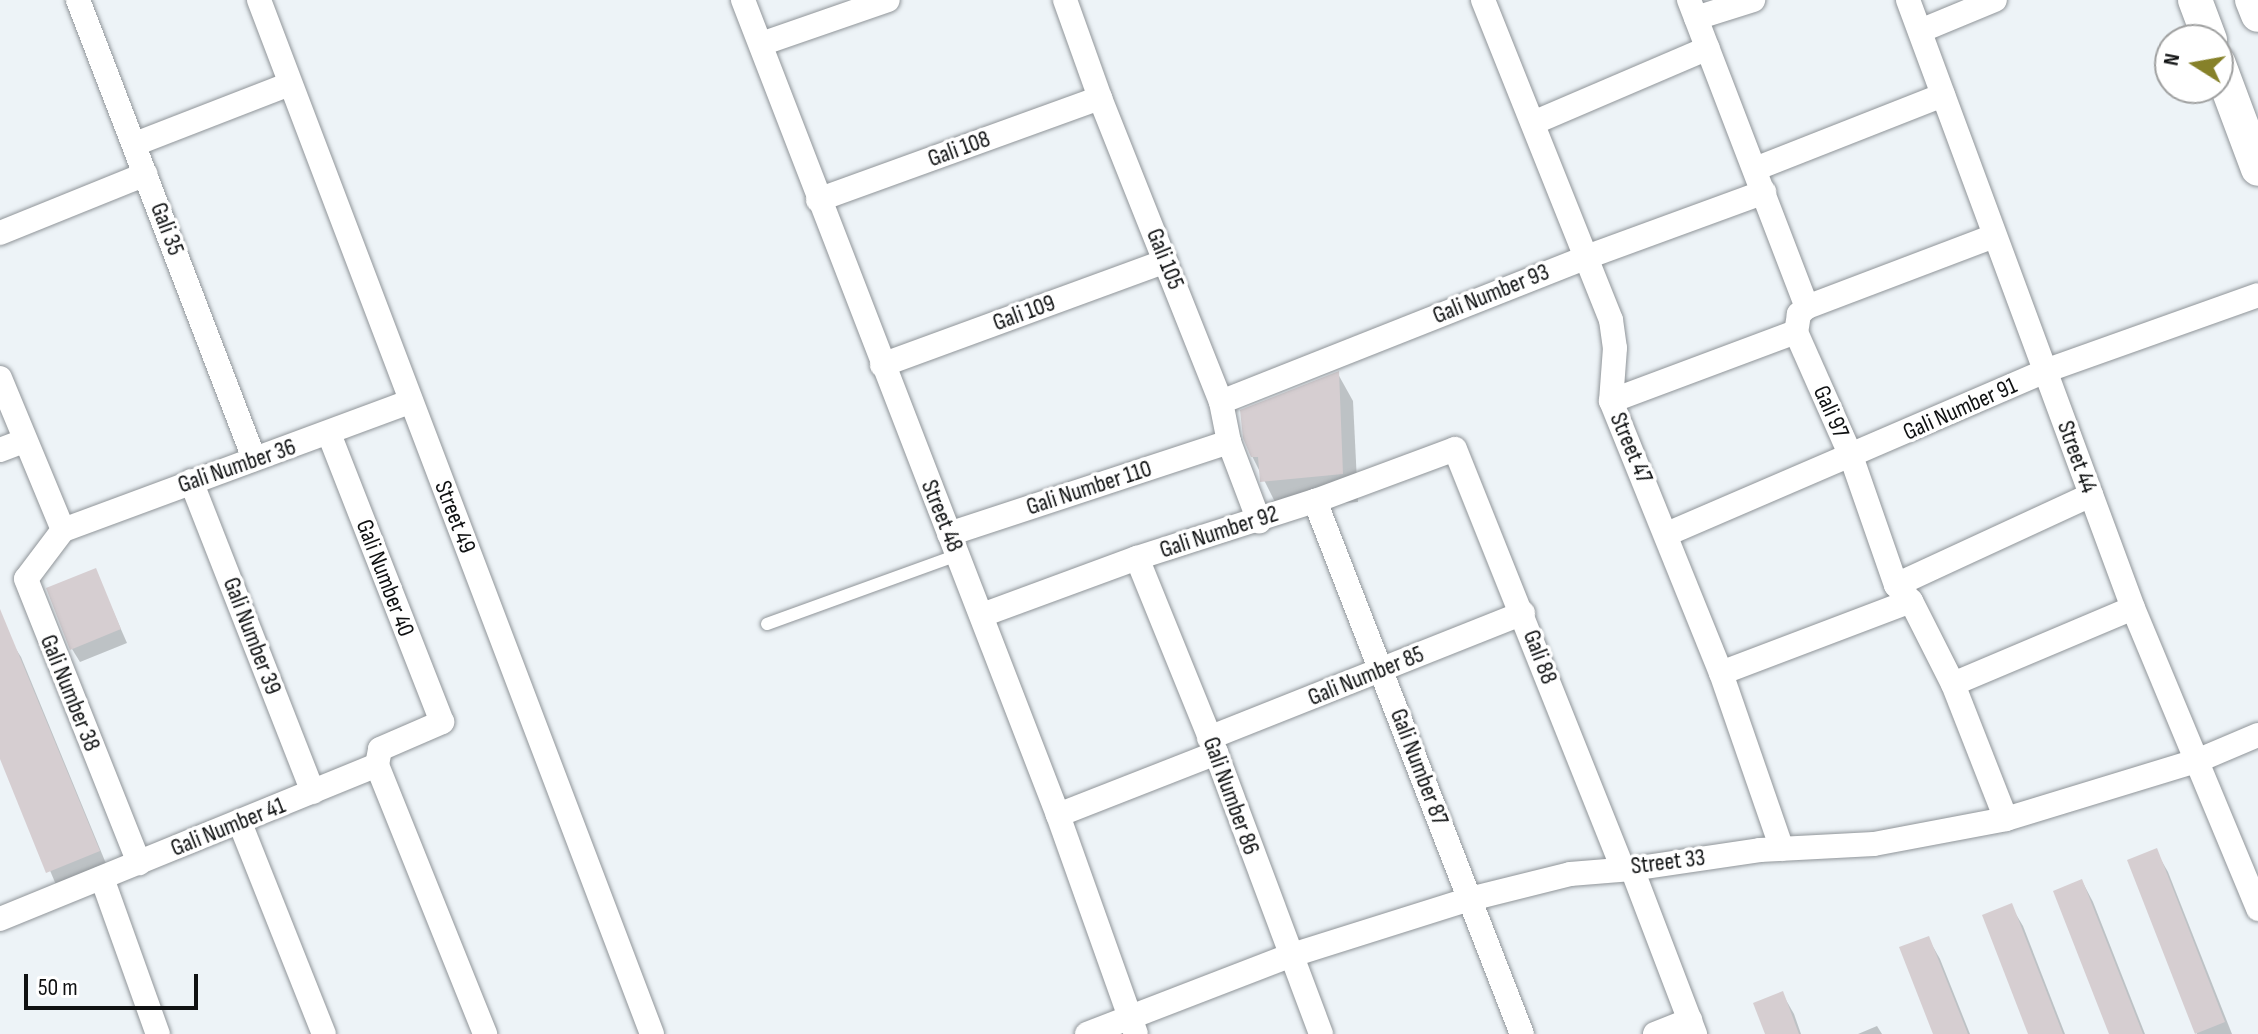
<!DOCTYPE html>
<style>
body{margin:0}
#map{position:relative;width:2258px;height:1034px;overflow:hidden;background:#edf3f7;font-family:"Sofia Sans Condensed",sans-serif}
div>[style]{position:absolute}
.shadow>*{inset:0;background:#0003}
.building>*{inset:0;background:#d6ced1}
.roads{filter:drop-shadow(0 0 2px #909599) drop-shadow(0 0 2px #909599)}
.lane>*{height:12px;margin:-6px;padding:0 6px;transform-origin:6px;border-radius:6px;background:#fff}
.street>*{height:24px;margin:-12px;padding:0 12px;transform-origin:12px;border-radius:12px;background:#fff}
.secondary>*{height:34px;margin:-17px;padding:0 17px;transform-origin:17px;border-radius:17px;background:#fff}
span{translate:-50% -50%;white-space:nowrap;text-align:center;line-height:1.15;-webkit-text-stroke:7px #fff;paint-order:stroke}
.street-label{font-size:24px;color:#0f1112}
.north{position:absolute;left:2154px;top:24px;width:80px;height:80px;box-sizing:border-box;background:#fff;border:2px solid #9fa0a0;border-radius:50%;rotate:281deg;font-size:22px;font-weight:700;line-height:32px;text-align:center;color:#0f1112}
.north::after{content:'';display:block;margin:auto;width:28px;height:36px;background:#868129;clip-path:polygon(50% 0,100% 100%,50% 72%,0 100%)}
.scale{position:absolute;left:24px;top:974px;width:174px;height:36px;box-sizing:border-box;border:4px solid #0f1112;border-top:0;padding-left:10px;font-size:24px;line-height:28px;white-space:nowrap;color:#0f1112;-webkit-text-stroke:6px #fff;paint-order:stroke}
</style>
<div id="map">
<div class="shadow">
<i style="clip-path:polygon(1338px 374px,1353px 401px,1358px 502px,1278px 508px,1252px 456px)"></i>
<i style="clip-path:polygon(95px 570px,127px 643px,80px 662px,72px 649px)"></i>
<i style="clip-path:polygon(0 624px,21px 657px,107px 866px,57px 887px,0 753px)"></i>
<i style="clip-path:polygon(2156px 851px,2168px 872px,2232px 1034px,2197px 1034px,2130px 861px)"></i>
<i style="clip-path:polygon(2082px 881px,2093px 902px,2145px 1034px,2111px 1034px)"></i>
<i style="clip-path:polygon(2011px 906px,2023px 926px,2065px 1034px,2030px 1034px)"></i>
<i style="clip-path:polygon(1928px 938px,1940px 959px,1970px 1034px,1935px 1034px)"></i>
<i style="clip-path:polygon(1782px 993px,1794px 1014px,1801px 1034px,1767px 1034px)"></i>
<i style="clip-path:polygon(1877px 1026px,1882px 1034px,1858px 1034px)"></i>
</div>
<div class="building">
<i style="clip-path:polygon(1339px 371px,1343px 474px,1260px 482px,1258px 457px,1251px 457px,1243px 438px,1240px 410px)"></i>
<i style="clip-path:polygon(96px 568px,121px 629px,70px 650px,46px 588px)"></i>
<i style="clip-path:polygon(0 609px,100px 851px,46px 873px,0 759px)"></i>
<i style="clip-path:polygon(2157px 848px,2225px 1022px,2195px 1034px,2127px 860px)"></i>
<i style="clip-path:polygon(2082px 879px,2143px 1034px,2109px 1034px,2053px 891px)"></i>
<i style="clip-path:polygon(2012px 903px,2063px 1034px,2028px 1034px,1982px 915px)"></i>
<i style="clip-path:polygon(1929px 936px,1968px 1034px,1933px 1034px,1899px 947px)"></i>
<i style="clip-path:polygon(1783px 991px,1799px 1034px,1765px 1034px,1753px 1003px)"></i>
</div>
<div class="roads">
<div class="lane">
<i style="left:767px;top:624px;width:203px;rotate:-19.9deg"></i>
</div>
<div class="street">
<i style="left:78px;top:0;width:491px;rotate:69deg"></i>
<i style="left:259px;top:0;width:1106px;rotate:69.19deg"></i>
<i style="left:743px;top:0;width:874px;rotate:68.87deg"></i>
<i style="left:1058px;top:815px;width:232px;rotate:70.4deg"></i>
<i style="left:1065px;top:0;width:104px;rotate:70.3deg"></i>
<i style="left:1100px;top:98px;width:327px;rotate:68.3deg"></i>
<i style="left:1221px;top:402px;width:41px;rotate:78.7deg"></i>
<i style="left:1229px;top:442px;width:85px;rotate:69.2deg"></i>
<i style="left:1483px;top:0;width:345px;rotate:68.2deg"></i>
<i style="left:1611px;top:320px;width:28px;rotate:82deg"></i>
<i style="left:1615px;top:348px;width:53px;rotate:94.3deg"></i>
<i style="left:1611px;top:401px;width:293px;rotate:68deg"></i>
<i style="left:1721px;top:673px;width:186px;rotate:70.9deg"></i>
<i style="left:1689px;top:0;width:329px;rotate:69deg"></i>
<i style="left:1807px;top:307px;width:11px;rotate:139deg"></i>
<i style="left:1799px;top:314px;width:18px;rotate:99deg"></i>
<i style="left:1796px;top:332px;width:136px;rotate:66.1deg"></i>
<i style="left:1851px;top:456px;width:137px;rotate:70.8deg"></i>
<i style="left:1896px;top:585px;width:22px;rotate:47deg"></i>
<i style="left:1911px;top:601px;width:93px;rotate:63.2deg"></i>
<i style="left:1953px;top:684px;width:145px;rotate:68.6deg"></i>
<i style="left:1908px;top:0;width:648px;rotate:69.69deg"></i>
<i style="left:2133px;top:608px;width:326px;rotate:67.4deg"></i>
<i style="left:1696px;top:18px;width:60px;rotate:-17.5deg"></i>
<i style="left:1920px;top:31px;width:81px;rotate:-22.5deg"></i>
<i style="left:761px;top:44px;width:134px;rotate:-19.1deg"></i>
<i style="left:1533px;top:123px;width:190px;rotate:-23.2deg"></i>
<i style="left:135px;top:144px;width:166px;rotate:-21.2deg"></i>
<i style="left:1755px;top:169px;width:202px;rotate:-21.5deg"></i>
<i style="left:818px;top:200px;width:300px;rotate:-19.9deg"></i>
<i style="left:0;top:233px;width:157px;rotate:-22deg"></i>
<i style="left:1807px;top:307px;width:200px;rotate:-20.8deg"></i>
<i style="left:882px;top:365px;width:302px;rotate:-20.1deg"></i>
<i style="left:0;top:378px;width:165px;rotate:67.5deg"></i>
<i style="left:1611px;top:401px;width:197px;rotate:-20.5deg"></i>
<i style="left:1221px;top:402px;width:391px;rotate:-21.6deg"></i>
<i style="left:1584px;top:258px;width:192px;rotate:-20.1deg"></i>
<i style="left:0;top:450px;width:26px;rotate:-21deg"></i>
<i style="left:191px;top:481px;width:334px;rotate:68.6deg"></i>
<i style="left:1315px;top:501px;width:572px;rotate:68.78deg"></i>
<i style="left:63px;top:530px;width:371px;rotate:-20.3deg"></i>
<i style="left:63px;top:530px;width:61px;rotate:127.1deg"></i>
<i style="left:26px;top:579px;width:306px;rotate:68.3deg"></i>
<i style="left:949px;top:534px;width:295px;rotate:-18.2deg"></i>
<i style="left:1667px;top:534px;width:412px;rotate:-23.3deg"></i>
<i style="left:2045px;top:371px;width:226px;rotate:-19.6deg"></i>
<i style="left:1137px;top:558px;width:210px;rotate:67.9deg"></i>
<i style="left:1216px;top:753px;width:300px;rotate:69.5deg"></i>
<i style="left:1896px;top:585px;width:215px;rotate:-24.8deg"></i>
<i style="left:982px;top:615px;width:165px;rotate:-20.2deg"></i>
<i style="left:1137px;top:558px;width:187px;rotate:-17.8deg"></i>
<i style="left:1315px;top:501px;width:149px;rotate:-20.4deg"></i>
<i style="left:1455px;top:449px;width:451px;rotate:68.2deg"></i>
<i style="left:1721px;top:673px;width:203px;rotate:-20.8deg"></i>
<i style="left:1953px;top:684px;width:195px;rotate:-22.9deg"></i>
<i style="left:1209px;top:738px;width:338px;rotate:-21.7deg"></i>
<i style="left:377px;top:765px;width:290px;rotate:68.1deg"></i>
<i style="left:1058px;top:815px;width:170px;rotate:-21.4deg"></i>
<i style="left:240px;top:823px;width:227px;rotate:68.3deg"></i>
<i style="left:1632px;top:869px;width:177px;rotate:69.1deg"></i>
<i style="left:102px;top:878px;width:166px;rotate:70.3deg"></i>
<i style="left:0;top:919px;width:407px;rotate:-22.2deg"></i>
<i style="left:377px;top:765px;width:16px;rotate:-79deg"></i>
<i style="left:380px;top:749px;width:68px;rotate:-23.5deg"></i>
<i style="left:442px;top:722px;width:309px;rotate:-111.4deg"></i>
<i style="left:1087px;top:1034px;width:217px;rotate:-21.1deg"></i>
<i style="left:1289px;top:956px;width:190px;rotate:-17.5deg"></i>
<i style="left:1470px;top:899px;width:103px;rotate:-14deg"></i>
<i style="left:1570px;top:874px;width:62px;rotate:-4.6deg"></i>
<i style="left:1632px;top:869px;width:129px;rotate:-8.4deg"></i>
<i style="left:1760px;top:850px;width:114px;rotate:-3deg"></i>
<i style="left:1874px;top:844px;width:134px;rotate:-10.7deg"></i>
<i style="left:2006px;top:819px;width:202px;rotate:-17deg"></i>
<i style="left:2199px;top:760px;width:64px;rotate:-23deg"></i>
<i style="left:1655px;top:1034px;width:38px;rotate:-22deg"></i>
</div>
<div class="secondary">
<i style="left:2195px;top:0;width:43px;rotate:69.4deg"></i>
<i style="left:2252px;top:0;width:16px;rotate:68deg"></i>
<i style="left:2218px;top:62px;width:114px;rotate:69.5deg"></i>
</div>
</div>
<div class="street-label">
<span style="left:959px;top:149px;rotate:-20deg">Gali 108</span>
<span style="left:167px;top:229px;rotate:69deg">Gali 35</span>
<span style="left:1165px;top:259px;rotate:68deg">Gali 105</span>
<span style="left:1491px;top:294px;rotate:-22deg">Gali Number 93</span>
<span style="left:1024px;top:313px;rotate:-20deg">Gali 109</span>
<span style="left:1960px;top:409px;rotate:-24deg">Gali Number 91</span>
<span style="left:1831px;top:412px;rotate:66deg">Gali 97</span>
<span style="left:1631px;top:448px;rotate:67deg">Street 47</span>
<span style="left:2077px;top:457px;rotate:70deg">Street 44</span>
<span style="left:237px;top:466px;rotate:-19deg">Gali Number 36</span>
<span style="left:1089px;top:488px;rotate:-18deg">Gali Number 110</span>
<span style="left:942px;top:516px;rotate:68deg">Street 48</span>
<span style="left:455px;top:517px;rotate:69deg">Street 49</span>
<span style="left:1219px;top:532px;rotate:-18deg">Gali Number 92</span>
<span style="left:385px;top:578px;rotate:69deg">Gali Number 40</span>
<span style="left:252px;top:636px;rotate:69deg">Gali Number 39</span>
<span style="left:1540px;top:657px;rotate:69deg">Gali 88</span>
<span style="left:1366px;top:676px;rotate:-22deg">Gali Number 85</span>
<span style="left:70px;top:693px;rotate:68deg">Gali Number 38</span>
<span style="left:1419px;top:767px;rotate:69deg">Gali Number 87</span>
<span style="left:1231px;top:796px;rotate:70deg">Gali Number 86</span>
<span style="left:228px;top:827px;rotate:-22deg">Gali Number 41</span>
<span style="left:1668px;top:862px;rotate:-7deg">Street 33</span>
</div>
<div class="north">N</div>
<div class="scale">50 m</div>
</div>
